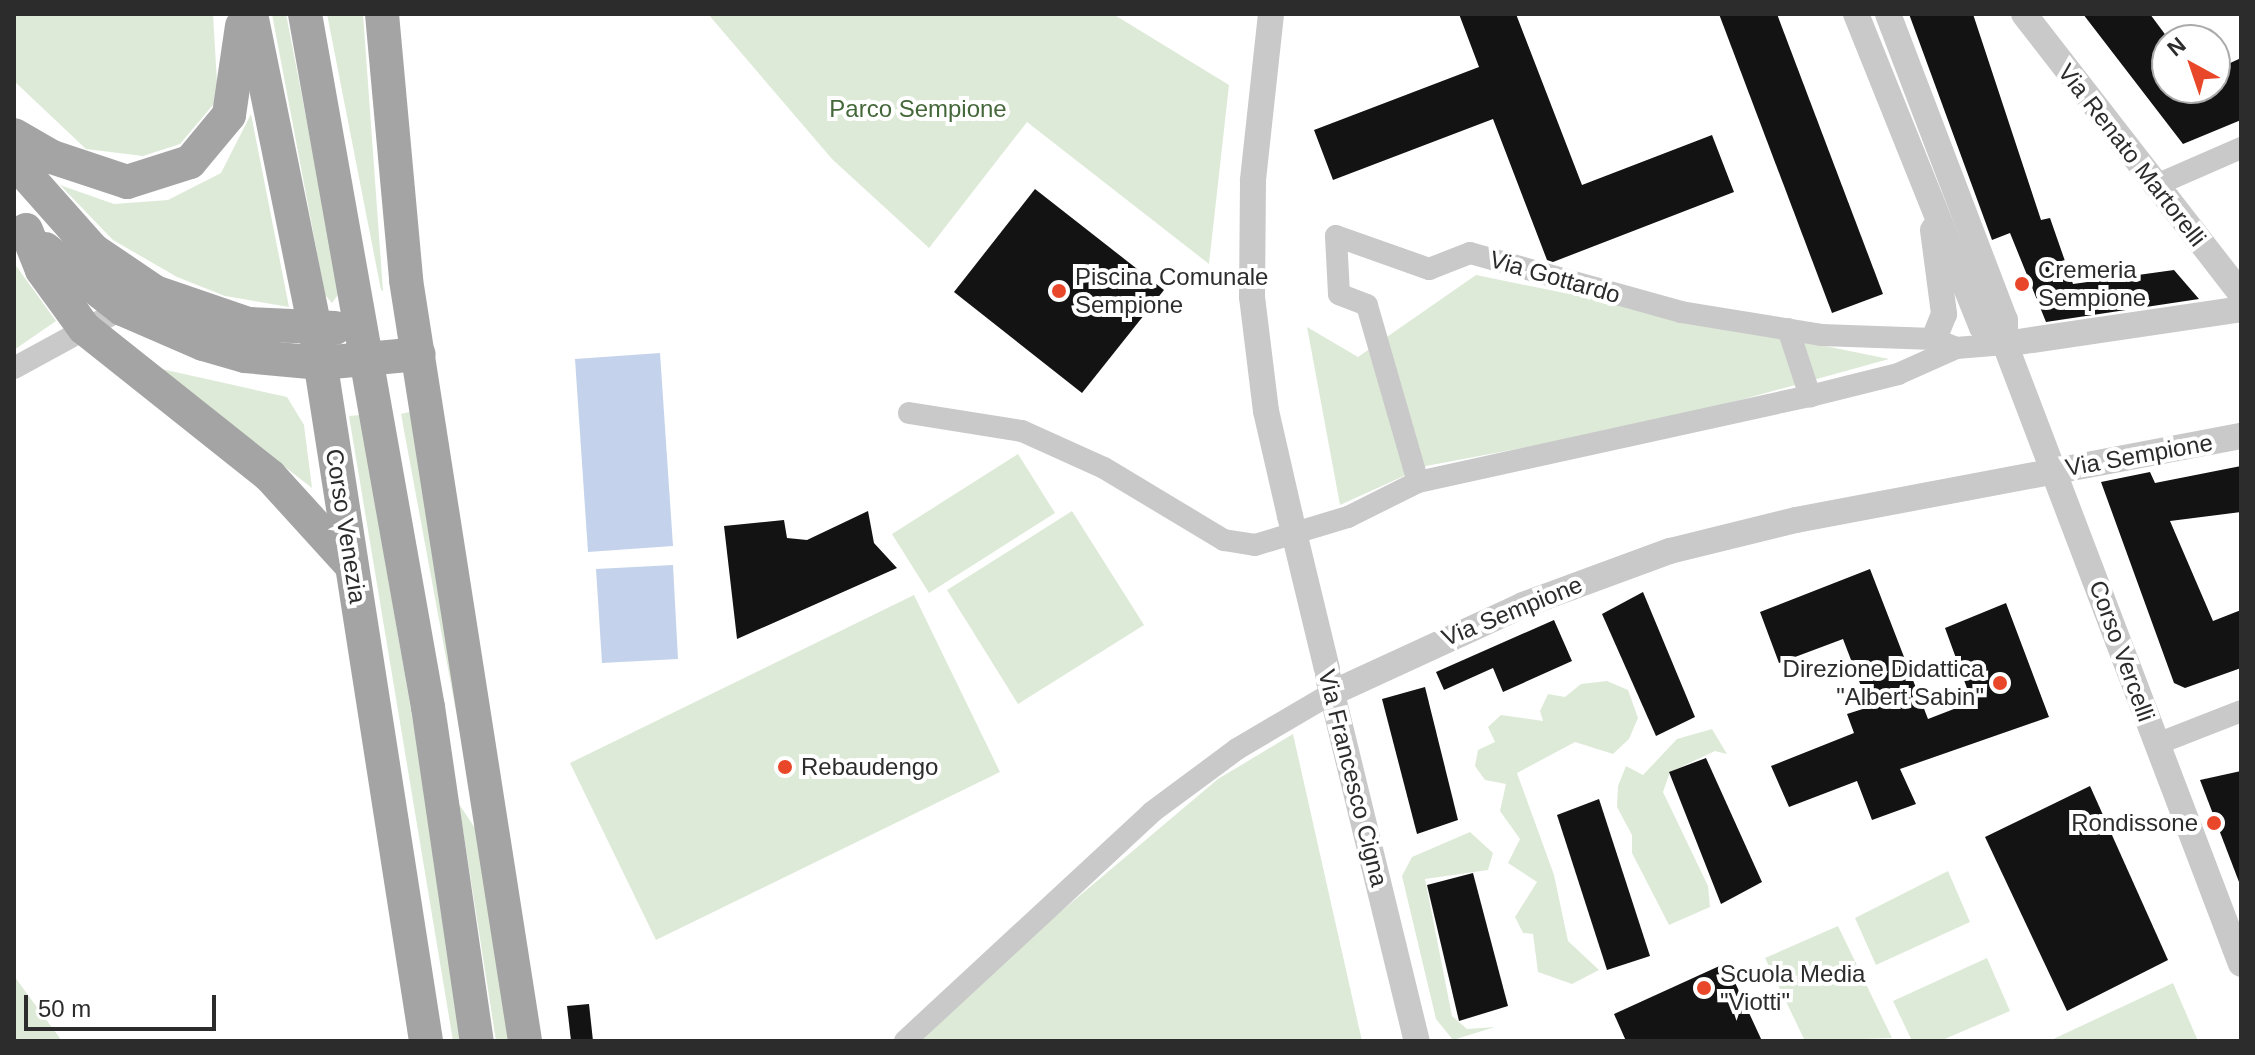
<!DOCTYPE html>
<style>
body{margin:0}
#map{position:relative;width:2255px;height:1055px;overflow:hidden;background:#fff;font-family:Arial,sans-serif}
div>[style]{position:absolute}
.green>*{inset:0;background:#deead8}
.water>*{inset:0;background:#c4d3eb}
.building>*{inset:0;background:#131313}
.minor>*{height:22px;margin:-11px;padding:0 11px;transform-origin:11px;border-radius:11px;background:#c9c9c9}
.tertiary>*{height:26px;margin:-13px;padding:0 13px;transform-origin:13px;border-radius:13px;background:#c9c9c9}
.primary>*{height:34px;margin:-17px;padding:0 17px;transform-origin:17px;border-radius:17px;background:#a4a4a4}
.tertiary-bridge>*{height:26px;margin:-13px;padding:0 13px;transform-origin:13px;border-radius:13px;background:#c9c9c9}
.dots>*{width:22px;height:22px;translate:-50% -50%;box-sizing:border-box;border:4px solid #fff;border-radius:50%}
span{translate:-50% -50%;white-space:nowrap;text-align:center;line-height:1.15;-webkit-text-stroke:8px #fff;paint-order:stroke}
.park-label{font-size:24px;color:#446839}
.street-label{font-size:24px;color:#2c2c2c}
.poi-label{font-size:24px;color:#2c2c2c}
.left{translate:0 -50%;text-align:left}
.right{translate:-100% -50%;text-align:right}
.frame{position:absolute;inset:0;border:16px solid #2c2c2c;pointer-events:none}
.north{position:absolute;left:2151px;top:24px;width:80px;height:80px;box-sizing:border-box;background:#fff;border:2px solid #ababab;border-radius:50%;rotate:320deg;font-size:22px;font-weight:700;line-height:32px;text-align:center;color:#2c2c2c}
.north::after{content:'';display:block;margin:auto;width:28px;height:36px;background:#e84729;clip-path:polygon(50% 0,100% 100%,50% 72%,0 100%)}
.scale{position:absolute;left:24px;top:995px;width:192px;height:36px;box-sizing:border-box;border:4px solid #2c2c2c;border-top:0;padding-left:10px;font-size:24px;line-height:28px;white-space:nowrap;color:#2c2c2c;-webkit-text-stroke:6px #fff;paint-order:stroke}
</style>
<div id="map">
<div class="green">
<i style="clip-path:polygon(14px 14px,213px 14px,218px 99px,180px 144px,143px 156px,86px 149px,14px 81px)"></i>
<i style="clip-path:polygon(272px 14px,286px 14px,340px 292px,332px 303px,325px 295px)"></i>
<i style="clip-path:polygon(327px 14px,363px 14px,383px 291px,381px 290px)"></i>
<i style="clip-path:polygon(708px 14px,1113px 14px,1229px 85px,1209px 264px,1027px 122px,929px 248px,832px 159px)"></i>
<i style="clip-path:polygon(251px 114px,289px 307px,225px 296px,177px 277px,113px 240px,60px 185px,114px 204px,168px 200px,221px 173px)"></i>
<i style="clip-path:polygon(14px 263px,56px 321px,14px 350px)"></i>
<i style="clip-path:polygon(1476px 275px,1889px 359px,1661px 422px,1426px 466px,1340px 505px,1307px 327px,1358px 357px)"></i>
<i style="clip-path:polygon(157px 368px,287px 397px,304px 425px,312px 488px)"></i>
<i style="clip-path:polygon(413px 411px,464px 755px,401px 414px)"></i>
<i style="clip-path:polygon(360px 415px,443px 895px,465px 1041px,453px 1041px,349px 416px)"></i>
<i style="clip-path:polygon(1018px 454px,1055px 513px,929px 593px,892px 534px)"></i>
<i style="clip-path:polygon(1072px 511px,1144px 625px,1018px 704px,947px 590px)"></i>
<i style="clip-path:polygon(914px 595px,1000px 772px,656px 940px,570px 763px)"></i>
<i style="clip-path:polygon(1607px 681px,1628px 690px,1638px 718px,1629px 739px,1613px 754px,1575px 742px,1517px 773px,1554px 875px,1568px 941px,1599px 970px,1572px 984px,1538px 972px,1533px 934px,1523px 933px,1515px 917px,1537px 882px,1508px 863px,1520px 839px,1500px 811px,1506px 784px,1485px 780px,1475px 766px,1478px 750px,1495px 742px,1488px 727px,1501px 715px,1543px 721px,1540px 711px,1548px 694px,1565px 697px,1581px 684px)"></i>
<i style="clip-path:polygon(1712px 729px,1727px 754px,1715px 751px,1670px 772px,1663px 792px,1708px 886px,1710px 907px,1669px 925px,1632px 853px,1632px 835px,1617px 807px,1618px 786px,1626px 766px,1643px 775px,1677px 739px)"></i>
<i style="clip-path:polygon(1293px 734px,1362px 1041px,921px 1041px,1033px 935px,1218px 779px)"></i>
<i style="clip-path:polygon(459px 804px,479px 834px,513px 1041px,496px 1041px)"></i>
<i style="clip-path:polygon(1470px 832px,1493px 853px,1488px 870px,1425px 879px,1452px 1016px,1467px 1029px,1495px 1027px,1453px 1040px,1436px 1019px,1402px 876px,1412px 857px)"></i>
<i style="clip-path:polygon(1948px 871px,1970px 922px,1876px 965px,1855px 918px)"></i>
<i style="clip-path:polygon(1838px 926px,1892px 1038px,1805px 1041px,1765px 958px)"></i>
<i style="clip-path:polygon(1987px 958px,2010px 1011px,1940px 1041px,1912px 1041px,1893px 1001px)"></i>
<i style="clip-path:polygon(14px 976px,62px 1041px,14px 1041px)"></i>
<i style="clip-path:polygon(2173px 983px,2198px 1041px,2049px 1041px)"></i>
</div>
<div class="water">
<i style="clip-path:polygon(660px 353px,673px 546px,588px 552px,575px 359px)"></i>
<i style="clip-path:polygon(673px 565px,678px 659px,602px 663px,596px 569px)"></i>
</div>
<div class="building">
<i style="clip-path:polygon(1459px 14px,1516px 14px,1582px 185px,1712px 135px,1734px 192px,1553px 262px,1547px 260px,1493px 119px,1333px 180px,1314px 130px,1479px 67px)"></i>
<i style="clip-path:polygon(1719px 14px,1777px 14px,1883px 294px,1832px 313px)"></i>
<i style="clip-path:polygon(1909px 14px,1973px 14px,2041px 220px,2050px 218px,2073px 284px,2174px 270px,2199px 299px,2046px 322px,2010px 233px,1992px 240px)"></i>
<i style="clip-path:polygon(2083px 14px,2150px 14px,2167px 37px,2167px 88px,2215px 88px,2215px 70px,2241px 58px,2241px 120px,2183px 144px)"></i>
<i style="clip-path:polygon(1035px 189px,1164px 290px,1082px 393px,954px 292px)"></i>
<i style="clip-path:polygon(2241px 466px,2241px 512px,2170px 521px,2213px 621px,2241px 610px,2241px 668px,2185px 688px,2174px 683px,2101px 482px,2150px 472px,2155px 483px)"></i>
<i style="clip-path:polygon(868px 511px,874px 543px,897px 568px,737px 639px,724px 526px,784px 520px,787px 538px,807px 540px)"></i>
<i style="clip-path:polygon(1870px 569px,1928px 719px,1972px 702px,1945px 628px,2006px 603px,2049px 717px,1900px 769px,1916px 804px,1872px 820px,1857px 781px,1789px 807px,1771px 766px,1854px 733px,1847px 714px,1869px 707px,1843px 639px,1779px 663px,1760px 612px)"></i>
<i style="clip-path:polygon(1643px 592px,1695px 717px,1656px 736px,1602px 614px)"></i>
<i style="clip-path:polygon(1554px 620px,1572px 661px,1503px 692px,1493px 668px,1444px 690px,1436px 672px)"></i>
<i style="clip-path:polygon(1425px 687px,1458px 820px,1417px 834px,1382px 699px)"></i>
<i style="clip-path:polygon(1706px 758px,1762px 882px,1721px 904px,1669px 772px)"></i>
<i style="clip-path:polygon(2241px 771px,2241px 881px,2239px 882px,2200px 780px)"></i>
<i style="clip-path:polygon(2090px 786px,2168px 960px,2067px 1011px,1985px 837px)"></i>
<i style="clip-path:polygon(1599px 799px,1650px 956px,1607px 970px,1557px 815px)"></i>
<i style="clip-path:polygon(1473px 873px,1508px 1006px,1459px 1021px,1427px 885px)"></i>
<i style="clip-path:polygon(1726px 963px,1762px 1041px,1626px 1041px,1614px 1014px)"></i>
<i style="clip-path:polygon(589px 1004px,593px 1041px,571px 1041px,567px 1006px)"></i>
</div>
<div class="minor">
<i style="left:2154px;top:186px;width:95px;rotate:-23.6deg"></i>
<i style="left:1788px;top:329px;width:71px;rotate:71.8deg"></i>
<i style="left:14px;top:368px;width:123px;rotate:-28.6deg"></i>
<i style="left:909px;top:413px;width:114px;rotate:9.1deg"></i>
<i style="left:1022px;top:431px;width:90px;rotate:24.3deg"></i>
<i style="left:1104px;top:468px;width:140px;rotate:31deg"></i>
<i style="left:1224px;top:540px;width:31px;rotate:9deg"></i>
<i style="left:1255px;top:545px;width:97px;rotate:-16.8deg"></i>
<i style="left:1348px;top:517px;width:78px;rotate:-26.6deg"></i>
<i style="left:1418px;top:482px;width:401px;rotate:-12.4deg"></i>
<i style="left:1810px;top:396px;width:91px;rotate:-14deg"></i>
<i style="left:1898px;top:374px;width:64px;rotate:-24.1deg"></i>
<i style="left:1418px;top:482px;width:184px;rotate:-106.1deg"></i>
<i style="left:1367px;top:305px;width:30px;rotate:-159deg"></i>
<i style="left:1339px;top:294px;width:58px;rotate:-93deg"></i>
<i style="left:1336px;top:236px;width:99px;rotate:19.5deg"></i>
<i style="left:1429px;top:269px;width:44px;rotate:-21.3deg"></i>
<i style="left:1470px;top:253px;width:219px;rotate:15.6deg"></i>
<i style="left:1681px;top:312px;width:142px;rotate:9.3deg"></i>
<i style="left:1821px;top:335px;width:113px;rotate:2deg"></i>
<i style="left:1934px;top:339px;width:24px;rotate:22deg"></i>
<i style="left:1956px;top:348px;width:49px;rotate:-4.7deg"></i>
<i style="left:2157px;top:744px;width:90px;rotate:-21.4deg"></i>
<i style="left:905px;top:1041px;width:337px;rotate:-42.8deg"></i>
<i style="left:1152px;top:812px;width:106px;rotate:-36.5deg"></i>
<i style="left:1237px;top:749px;width:110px;rotate:-30.5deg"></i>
</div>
<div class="tertiary">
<i style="left:1271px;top:14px;width:168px;rotate:96.2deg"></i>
<i style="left:1253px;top:181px;width:116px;rotate:90.5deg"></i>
<i style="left:1252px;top:297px;width:115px;rotate:83deg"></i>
<i style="left:1266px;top:411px;width:108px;rotate:77.1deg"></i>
<i style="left:1856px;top:14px;width:337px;rotate:68.1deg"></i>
<i style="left:1982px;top:327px;width:29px;rotate:36deg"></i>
<i style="left:1888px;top:14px;width:328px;rotate:69.1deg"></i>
<i style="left:2005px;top:320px;width:24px;rotate:90deg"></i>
<i style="left:2005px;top:344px;width:663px;rotate:69.16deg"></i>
<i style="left:2024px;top:14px;width:354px;rotate:52.2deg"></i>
<i style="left:1933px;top:230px;width:85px;rotate:82.5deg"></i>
<i style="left:1944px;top:314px;width:27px;rotate:112deg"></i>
<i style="left:2005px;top:344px;width:239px;rotate:-8.4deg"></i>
<i style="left:1328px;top:677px;width:375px;rotate:76.3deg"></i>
<i style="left:1332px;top:693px;width:210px;rotate:-24.7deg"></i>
<i style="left:1523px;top:605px;width:157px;rotate:-20.2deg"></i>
<i style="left:1670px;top:551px;width:130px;rotate:-13.8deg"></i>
<i style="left:1796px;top:520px;width:453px;rotate:-10.7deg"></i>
</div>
<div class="primary">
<i style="left:251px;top:14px;width:320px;rotate:78.5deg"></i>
<i style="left:315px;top:328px;width:722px;rotate:81.15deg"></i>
<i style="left:305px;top:14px;width:704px;rotate:79.94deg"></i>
<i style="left:428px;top:707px;width:338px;rotate:81.7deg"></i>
<i style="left:382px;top:14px;width:267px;rotate:84.8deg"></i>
<i style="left:406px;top:280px;width:770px;rotate:81.11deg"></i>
<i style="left:14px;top:135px;width:44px;rotate:30.1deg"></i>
<i style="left:52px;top:157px;width:79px;rotate:18.4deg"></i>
<i style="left:127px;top:182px;width:66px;rotate:-17.6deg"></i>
<i style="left:190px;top:162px;width:61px;rotate:-50.3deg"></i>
<i style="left:229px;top:115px;width:90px;rotate:-81.7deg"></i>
<i style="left:14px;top:161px;width:119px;rotate:48.4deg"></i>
<i style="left:93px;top:250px;width:75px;rotate:34.1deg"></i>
<i style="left:155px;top:292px;width:98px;rotate:19deg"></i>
<i style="left:248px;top:324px;width:87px;rotate:2.6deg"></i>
<i style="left:26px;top:230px;width:43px;rotate:68.2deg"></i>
<i style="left:42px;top:270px;width:72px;rotate:54.1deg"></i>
<i style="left:84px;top:328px;width:238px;rotate:38.5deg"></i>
<i style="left:270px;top:476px;width:119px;rotate:47.7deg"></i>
<i style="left:45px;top:249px;width:98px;rotate:37.9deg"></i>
<i style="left:122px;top:309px;width:88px;rotate:23.4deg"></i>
<i style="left:203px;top:344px;width:44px;rotate:15.9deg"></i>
<i style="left:245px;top:356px;width:76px;rotate:5.3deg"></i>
<i style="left:321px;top:363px;width:98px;rotate:-5.2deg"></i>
</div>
<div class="tertiary-bridge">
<i style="left:1290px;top:516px;width:157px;rotate:76.4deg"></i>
</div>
<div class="dots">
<i style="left:2022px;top:284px;background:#e84729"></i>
<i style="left:1059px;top:291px;background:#e84729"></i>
<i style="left:2000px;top:683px;background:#e84729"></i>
<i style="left:785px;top:767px;background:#e84729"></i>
<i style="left:2214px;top:823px;background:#e84729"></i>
<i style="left:1704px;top:988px;background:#e84729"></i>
</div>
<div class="park-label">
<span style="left:918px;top:109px">Parco Sempione</span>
</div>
<div class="street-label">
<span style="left:2132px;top:155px;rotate:52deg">Via Renato Martorelli</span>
<span style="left:1555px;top:277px;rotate:16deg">Via Gottardo</span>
<span style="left:2139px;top:455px;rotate:-10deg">Via Sempione</span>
<span style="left:346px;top:526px;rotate:81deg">Corso Venezia</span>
<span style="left:1512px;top:611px;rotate:-22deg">Via Sempione</span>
<span style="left:2122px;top:651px;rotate:70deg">Corso Vercelli</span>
<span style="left:1353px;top:778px;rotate:76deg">Via Francesco Cigna</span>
</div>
<div class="poi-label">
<span class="left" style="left:2038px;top:284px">Cremeria<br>Sempione</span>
<span class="left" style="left:1075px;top:291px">Piscina Comunale<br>Sempione</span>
<span class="right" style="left:1984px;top:683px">Direzione Didattica<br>"Albert Sabin"</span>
<span class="left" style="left:801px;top:767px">Rebaudengo</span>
<span class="right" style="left:2198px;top:823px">Rondissone</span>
<span class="left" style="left:1720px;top:988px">Scuola Media<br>"Viotti"</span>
</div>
<div class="frame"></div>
<div class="north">N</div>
<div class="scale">50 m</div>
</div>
